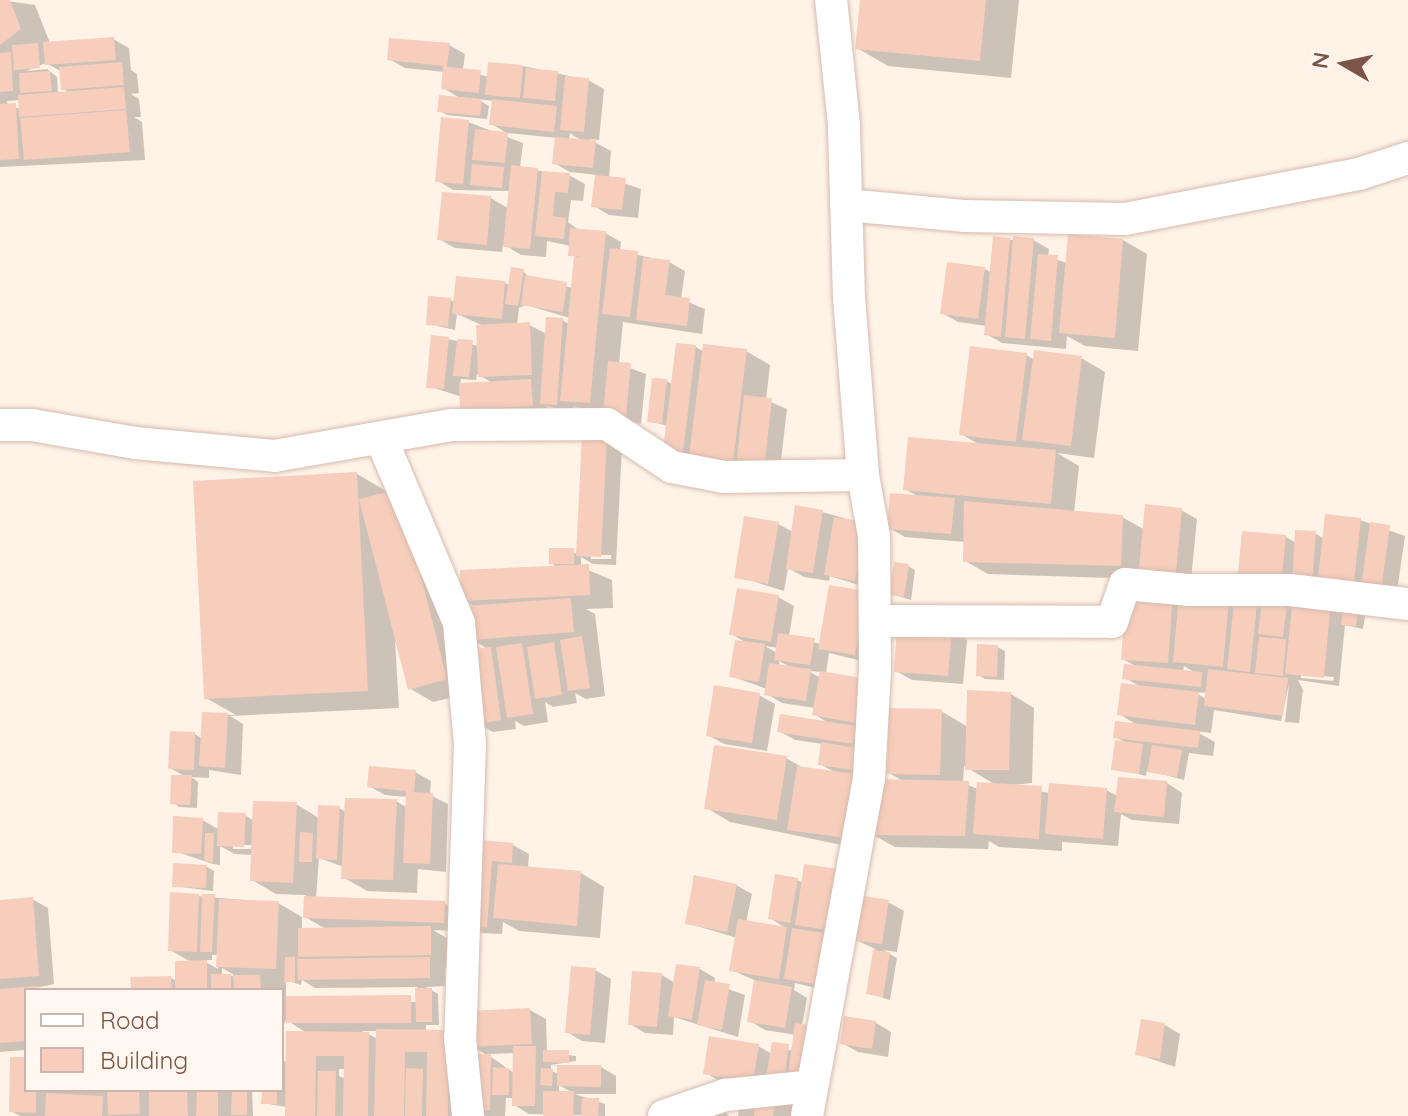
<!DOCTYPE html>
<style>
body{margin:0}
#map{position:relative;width:1408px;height:1116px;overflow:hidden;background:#fff3e7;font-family:Quicksand,sans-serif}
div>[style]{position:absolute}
.shadow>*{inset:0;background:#0003}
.building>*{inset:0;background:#f7cdbc}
.roads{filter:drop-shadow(0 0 2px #d5bbae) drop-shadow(0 0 2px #d5bbae)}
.minor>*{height:32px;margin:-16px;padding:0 16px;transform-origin:16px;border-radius:16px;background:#fff}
span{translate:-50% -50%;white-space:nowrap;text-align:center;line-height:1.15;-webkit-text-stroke:6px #fff7f0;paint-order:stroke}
.legend{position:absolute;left:24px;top:988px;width:260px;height:104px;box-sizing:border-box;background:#fff7f0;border:2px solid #cbb6ad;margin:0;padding:10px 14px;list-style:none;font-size:24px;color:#7c5548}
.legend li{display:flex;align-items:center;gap:16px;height:40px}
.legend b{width:40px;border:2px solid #cbb6ad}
.north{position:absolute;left:1304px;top:24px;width:80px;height:80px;-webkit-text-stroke:6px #fff7f0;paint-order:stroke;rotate:279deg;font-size:22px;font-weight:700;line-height:32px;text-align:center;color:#7c5548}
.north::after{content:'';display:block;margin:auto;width:28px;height:36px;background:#7c5548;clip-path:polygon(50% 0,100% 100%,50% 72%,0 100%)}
</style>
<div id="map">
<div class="shadow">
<i style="clip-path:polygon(evenodd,0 0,35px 5px,50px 43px,113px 39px,129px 48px,131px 70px,137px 74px,139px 93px,131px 94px,139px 99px,141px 117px,134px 117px,142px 122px,145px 160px,0 167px,0 0,46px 63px,62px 72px,63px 89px,70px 93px,58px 94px,57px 77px,47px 69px,26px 71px,46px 63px,0 0,20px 100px,21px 109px,8px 106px,7px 101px,20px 100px)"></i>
<i style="clip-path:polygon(862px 0,1019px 0,1011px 78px,888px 66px,857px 48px)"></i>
<i style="clip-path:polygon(evenodd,449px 45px,465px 54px,463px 70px,489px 77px,523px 66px,588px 80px,604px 89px,599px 140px,589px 139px,611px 151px,609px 178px,641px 189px,638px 218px,609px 215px,594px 206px,597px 175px,570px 172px,554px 163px,557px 138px,507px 133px,491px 124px,494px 101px,477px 99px,489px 106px,487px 119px,447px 115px,440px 111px,463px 100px,443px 88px,445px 72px,405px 68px,389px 59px,449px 45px,570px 133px,574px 136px,584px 141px,569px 140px,570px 133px)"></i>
<i style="clip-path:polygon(evenodd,468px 122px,523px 143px,520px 168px,569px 175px,585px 184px,583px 201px,571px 200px,568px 222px,580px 231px,605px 233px,621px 242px,620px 251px,669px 262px,685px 271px,681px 299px,705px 309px,702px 334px,623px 322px,619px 364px,646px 374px,641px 424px,573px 406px,573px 413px,547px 406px,548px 414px,478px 418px,462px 397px,428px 386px,448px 339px,479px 346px,486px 327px,457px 314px,455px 330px,428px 324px,451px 300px,455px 303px,504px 282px,510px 286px,523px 271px,530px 278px,573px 288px,576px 258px,571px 246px,547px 241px,546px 257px,521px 255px,503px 244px,502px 252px,455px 248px,439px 239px,491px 198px,509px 209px,511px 191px,453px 190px,437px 180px,468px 122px,526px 305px,570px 318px,569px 324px,562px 320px,547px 334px,529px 325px,517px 325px,519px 308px,526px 305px,468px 122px,477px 374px,493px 383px,460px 385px,461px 379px,476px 380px,477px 374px)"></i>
<i style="clip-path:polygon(1010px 240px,1033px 240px,1049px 249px,1048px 257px,1067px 263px,1123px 240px,1147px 254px,1138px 351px,1085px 346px,1067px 336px,1066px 349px,1002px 343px,986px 334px,987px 326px,958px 322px,942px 313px,985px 269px,992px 273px)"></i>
<i style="clip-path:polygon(696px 347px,704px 352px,746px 351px,770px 365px,766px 400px,787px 409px,779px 478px,680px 466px,668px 426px,649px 421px,667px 381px,673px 385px)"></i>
<i style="clip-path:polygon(1026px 355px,1035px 360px,1081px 358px,1105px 372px,1094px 458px,1057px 453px,1079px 466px,1074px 513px,1122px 517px,1145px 530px,1181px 510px,1197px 519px,1190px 590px,1142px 579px,988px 574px,965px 561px,965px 542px,905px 537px,889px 528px,919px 497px,905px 489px,980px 445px,961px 434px)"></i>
<i style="clip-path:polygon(evenodd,606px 438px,622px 447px,616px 565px,593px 564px,581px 557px,581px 567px,612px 580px,613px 608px,586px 609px,595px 614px,605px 696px,586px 699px,575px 693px,577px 703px,553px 707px,545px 702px,548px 722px,524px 726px,515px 721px,516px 729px,493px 732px,477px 723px,488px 649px,471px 639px,476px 607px,463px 600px,559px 568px,551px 563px,578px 552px,606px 438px,591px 555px,611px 555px,611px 559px,591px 559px,591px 555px)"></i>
<i style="clip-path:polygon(357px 474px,388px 492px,399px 491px,470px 693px,433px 702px,409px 688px,395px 640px,399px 708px,230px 716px,243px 724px,241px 775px,209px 770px,209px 778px,191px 777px,198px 782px,197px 808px,179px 807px,172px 802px,186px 777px,170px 768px,195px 734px,203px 739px,204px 714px,236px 715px,206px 698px)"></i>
<i style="clip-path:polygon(822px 512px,865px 524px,871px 589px,830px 576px,829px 581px,804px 577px,788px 568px,784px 591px,736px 576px,778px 524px,793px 532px)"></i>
<i style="clip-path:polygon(evenodd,1360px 520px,1405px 536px,1396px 598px,1366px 610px,1363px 629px,1345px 625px,1339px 686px,1298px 680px,1303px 690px,1299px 723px,1285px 722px,1289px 684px,1281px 721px,1214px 710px,1211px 733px,1195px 731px,1215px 742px,1213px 756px,1189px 753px,1184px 780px,1147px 770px,1146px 776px,1113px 768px,1127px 743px,1115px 737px,1139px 726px,1119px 714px,1141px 687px,1125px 678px,1137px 667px,1123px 659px,1128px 591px,1229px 601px,1286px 537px,1296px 543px,1315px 533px,1324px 539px,1360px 520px,1184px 666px,1196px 673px,1183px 672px,1184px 666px,1360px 520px,1301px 674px,1334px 677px,1333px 681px,1301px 678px,1301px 674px,1360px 520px,1195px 692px,1207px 693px,1206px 699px,1195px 692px)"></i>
<i style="clip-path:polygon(908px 566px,915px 570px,911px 600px,891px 594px)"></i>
<i style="clip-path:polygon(evenodd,865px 593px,870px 663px,829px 653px,826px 674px,868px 681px,875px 779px,905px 782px,889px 773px,941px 711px,968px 727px,1011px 694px,1034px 708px,1032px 783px,1006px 786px,1050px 793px,1106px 790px,1118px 796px,1119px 779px,1167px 783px,1182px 793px,1179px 824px,1132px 820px,1121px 814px,1118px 846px,1062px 842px,1062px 851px,999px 847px,989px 841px,988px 849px,895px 847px,873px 835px,871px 851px,730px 822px,707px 808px,786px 758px,807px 770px,838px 774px,820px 764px,823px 744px,795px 740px,779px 731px,830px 724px,814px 714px,815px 708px,782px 703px,767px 694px,767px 689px,731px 676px,747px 643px,731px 634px,778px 597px,794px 606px,789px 636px,821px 644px,865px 593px,765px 646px,778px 648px,777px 653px,765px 646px,865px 593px,779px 661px,792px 668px,779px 666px,779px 661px,865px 593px,808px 671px,821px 672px,821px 678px,808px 671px,865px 593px,964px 766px,996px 785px,978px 789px,963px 783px,964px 766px)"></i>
<i style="clip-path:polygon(951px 631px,967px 640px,963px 684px,912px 680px,896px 671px)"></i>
<i style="clip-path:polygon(997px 647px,1005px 651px,1004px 680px,985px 679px,978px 675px)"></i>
<i style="clip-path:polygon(759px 695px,775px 704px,767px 751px,724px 744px,708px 735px)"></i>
<i style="clip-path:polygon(evenodd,415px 772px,431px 781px,430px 795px,448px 804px,446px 872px,418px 869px,417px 893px,367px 891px,343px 877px,344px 867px,319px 858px,316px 898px,444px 903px,460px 912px,459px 931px,433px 930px,454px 942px,454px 968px,445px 968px,445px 986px,426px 987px,438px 994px,439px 1025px,426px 1025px,426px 1031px,449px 1032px,530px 1010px,546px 1019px,547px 1052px,576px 1056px,576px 1061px,551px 1065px,601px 1067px,616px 1076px,616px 1094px,575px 1094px,605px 1104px,605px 1116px,529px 1114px,514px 1105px,514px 1098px,506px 1098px,505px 1116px,486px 1116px,472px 1108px,471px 1116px,287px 1116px,287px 1107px,263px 1103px,264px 1090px,282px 1090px,282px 1060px,288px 1063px,307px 1033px,286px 1020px,282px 1027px,282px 990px,133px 990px,171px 978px,177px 981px,191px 962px,170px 950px,198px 896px,278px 903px,302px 917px,302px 930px,326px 929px,305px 917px,306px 895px,276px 894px,252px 880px,253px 855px,235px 854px,220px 846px,220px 865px,213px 864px,174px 851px,202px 820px,220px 830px,245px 815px,254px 821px,296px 804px,319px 818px,339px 808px,346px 812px,396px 801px,408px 808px,408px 797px,385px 795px,369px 786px,415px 772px,233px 845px,254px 845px,254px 849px,233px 849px,233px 845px,415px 772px,212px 955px,219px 955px,218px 969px,202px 960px,212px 960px,212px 955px,415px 772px,222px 968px,236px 976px,222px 976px,222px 968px,415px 772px,286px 980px,301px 985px,302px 980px,315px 988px,417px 987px,418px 1002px,286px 998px,286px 980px,415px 772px,362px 1031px,378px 1031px,378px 1039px,362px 1031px,415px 772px,473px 1047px,480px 1051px,488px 1056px,472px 1056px,473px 1047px,415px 772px,515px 1053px,514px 1073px,487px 1054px,515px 1053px,415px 772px,551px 1065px,559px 1066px,559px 1075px,551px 1070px,551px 1065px,415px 772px,339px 1069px,346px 1069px,346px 1079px,339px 1076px,339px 1069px,415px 772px,559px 1085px,573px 1093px,559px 1093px,559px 1085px)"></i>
<i style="clip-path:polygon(472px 841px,513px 845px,529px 854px,528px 868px,581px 873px,604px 887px,600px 938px,519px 931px,503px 922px,502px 934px,481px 933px,465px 924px)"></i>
<i style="clip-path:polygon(207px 867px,214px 871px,213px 891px,174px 886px)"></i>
<i style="clip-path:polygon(842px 872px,837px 993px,795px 983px,794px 990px,807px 998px,802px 1026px,822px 1086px,721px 1082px,706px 1073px,758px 1046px,772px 1054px,794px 1049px,796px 1035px,765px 1030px,750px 1021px,756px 981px,732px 970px,737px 938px,687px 923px,736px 885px,752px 894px,746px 922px,787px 929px,770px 918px,797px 880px,803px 883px)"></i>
<i style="clip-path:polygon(32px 899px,48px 908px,54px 984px,26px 990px,26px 1050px,0 1052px,0 902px)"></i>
<i style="clip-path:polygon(888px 902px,904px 911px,897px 952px,883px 950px,897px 958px,890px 1000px,868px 993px,875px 949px,854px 939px)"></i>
<i style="clip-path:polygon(700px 969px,715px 978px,714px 984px,745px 995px,738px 1037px,674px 1017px,673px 1035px,645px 1033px,630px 1024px,662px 975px,675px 983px)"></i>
<i style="clip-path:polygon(595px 970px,611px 979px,605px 1043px,582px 1041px,567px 1032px)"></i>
<i style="clip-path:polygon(846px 1019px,876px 1023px,891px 1032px,888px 1057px,858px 1052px,842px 1043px)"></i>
<i style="clip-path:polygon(1165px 1025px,1180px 1034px,1175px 1067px,1137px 1054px)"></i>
<i style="clip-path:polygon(26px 1059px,26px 1090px,252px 1090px,253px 1116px,20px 1116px,11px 1111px)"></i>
<i style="clip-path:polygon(741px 1099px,783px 1106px,784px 1099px,818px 1116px,738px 1116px)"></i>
<i style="clip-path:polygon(723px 1109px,729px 1116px,706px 1116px)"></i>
</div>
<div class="building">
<i style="clip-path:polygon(0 0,10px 0,21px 29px,0 45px)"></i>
<i style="clip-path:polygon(860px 0,986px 0,980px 61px,855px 49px)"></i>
<i style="clip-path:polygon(114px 37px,116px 60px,45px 65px,43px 42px)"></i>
<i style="clip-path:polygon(389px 38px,450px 43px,447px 67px,481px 70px,479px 93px,441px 89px,443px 66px,387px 60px)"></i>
<i style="clip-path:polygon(38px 43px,40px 68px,14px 70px,12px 45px)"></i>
<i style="clip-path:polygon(11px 52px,13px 91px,0 92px,0 53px)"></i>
<i style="clip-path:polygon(122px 62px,124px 85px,61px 90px,59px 67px)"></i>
<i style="clip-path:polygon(488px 62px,523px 65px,520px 98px,485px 95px)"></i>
<i style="clip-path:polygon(526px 68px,558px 71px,555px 101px,523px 98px)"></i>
<i style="clip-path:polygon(50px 71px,52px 91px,20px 93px,19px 73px)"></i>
<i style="clip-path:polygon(565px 76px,589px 78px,584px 132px,560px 130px)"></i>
<i style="clip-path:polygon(124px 87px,126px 109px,19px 117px,18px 95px)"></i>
<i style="clip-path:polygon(439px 95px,482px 99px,480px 116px,437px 112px)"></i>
<i style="clip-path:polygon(492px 99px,557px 106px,554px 132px,489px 125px)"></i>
<i style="clip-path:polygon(16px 103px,19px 159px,0 160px,0 104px)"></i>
<i style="clip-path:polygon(126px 110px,130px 152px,24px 160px,20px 118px)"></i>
<i style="clip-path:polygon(441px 117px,469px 120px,463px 184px,435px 182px)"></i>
<i style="clip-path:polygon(475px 129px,508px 132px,505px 163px,472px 160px)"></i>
<i style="clip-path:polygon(555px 137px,596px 140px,593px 168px,552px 164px)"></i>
<i style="clip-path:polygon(472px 164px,504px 167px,502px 188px,470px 185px)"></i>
<i style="clip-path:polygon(511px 165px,538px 168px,530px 249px,503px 247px)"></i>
<i style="clip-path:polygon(542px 171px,570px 173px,568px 193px,555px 192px,553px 216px,566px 218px,564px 239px,535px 236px)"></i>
<i style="clip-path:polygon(595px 175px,626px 178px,622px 210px,591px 207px)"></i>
<i style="clip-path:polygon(442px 192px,491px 196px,487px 245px,437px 240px)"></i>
<i style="clip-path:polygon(570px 228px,606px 231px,590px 403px,560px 401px,574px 257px,582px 257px,568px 256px)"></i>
<i style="clip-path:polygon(1068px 234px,1123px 239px,1115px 338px,1059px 333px)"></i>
<i style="clip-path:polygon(993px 236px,1010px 238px,1001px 337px,984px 335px)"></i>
<i style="clip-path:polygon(1013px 236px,1034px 238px,1025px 339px,1005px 337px)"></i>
<i style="clip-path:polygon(610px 248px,638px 251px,630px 317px,602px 314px)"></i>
<i style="clip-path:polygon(1038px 254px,1058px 255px,1051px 341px,1030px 339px)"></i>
<i style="clip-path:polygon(643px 257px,670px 260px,665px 295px,690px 298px,687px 326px,636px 320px)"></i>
<i style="clip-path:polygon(947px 262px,985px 267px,978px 319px,940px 314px)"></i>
<i style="clip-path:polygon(511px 267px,524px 269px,518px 306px,505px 304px)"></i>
<i style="clip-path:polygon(525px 275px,567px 282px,563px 312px,521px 305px)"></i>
<i style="clip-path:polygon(456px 276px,505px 281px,502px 319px,452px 314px)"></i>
<i style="clip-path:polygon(428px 296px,451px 298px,448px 327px,426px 325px)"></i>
<i style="clip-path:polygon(546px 317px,563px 318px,557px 405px,540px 404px)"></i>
<i style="clip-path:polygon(530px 322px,532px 375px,478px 377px,476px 325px)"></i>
<i style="clip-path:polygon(431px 335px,449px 337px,444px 389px,426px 388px)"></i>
<i style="clip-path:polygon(457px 339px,473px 340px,469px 377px,453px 376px)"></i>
<i style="clip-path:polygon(676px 343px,696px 345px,682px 460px,662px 458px)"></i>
<i style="clip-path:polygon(703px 344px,747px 349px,732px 470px,688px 464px)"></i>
<i style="clip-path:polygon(970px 346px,1027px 353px,1016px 442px,959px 435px)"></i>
<i style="clip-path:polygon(1034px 350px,1082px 356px,1071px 446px,1022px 440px)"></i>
<i style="clip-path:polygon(608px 361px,631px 363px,626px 416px,603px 414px)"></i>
<i style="clip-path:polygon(652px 378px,667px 379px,662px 424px,647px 422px)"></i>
<i style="clip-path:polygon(531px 379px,533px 406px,460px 410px,459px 383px)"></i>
<i style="clip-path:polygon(744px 395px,772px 398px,764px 470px,736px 466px)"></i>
<i style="clip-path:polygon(582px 435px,607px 436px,601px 557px,576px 556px)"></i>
<i style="clip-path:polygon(908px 437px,1056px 450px,1051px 504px,903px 490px)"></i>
<i style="clip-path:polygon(357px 472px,368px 691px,204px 699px,193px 481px)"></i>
<i style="clip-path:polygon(399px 489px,447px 679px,408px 690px,359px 499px)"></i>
<i style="clip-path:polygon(890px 493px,955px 498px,951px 534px,887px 529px)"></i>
<i style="clip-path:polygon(964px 501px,1123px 515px,1121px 566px,963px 562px)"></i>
<i style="clip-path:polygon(1145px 504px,1182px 508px,1175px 583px,1138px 579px)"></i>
<i style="clip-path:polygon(795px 505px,823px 510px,813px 573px,786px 569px)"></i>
<i style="clip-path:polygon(1325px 514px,1361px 518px,1353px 591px,1317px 588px)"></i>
<i style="clip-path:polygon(744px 516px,779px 522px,768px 584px,734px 578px)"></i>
<i style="clip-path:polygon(834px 517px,866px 522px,855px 581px,824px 575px)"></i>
<i style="clip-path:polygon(1370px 522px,1390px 525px,1381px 591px,1361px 588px)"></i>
<i style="clip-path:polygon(1295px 530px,1316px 531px,1312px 587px,1292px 586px)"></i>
<i style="clip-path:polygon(1242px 531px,1286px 535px,1281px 587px,1237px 583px)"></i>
<i style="clip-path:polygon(549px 548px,574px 548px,574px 564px,549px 564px)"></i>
<i style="clip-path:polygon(894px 562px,909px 564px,904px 597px,889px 595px)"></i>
<i style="clip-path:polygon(589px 564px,590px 595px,461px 601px,460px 570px)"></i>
<i style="clip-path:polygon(829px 585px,866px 591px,855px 655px,818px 649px)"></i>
<i style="clip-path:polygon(737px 588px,779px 595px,771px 642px,729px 635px)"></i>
<i style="clip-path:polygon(1126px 589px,1173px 592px,1168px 663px,1121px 660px)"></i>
<i style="clip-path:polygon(1235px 592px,1258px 594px,1250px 672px,1227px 669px)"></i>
<i style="clip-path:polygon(1263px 593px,1288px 596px,1283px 637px,1258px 634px)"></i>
<i style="clip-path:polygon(1179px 594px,1229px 599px,1223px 667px,1173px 662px)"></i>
<i style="clip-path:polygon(1293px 596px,1331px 600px,1324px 678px,1285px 674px)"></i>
<i style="clip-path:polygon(571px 598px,574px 632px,469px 640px,466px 606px)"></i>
<i style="clip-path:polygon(1344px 602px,1359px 604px,1356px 626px,1341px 625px)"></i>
<i style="clip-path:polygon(897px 625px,952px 629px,948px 676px,894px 672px)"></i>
<i style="clip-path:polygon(778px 633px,815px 638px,810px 665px,774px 660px)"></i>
<i style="clip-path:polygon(582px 636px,590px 688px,568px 691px,560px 640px)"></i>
<i style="clip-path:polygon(1259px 637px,1286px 639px,1283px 676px,1255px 673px)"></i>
<i style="clip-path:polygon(735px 640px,765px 644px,759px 682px,729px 677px)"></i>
<i style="clip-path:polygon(554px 642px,562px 695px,535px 699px,527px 647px)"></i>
<i style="clip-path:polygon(522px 643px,533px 714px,507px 718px,496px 647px)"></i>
<i style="clip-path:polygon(977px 644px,998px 645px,997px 677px,976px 676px)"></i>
<i style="clip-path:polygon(491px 647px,501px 720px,476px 724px,465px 650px)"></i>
<i style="clip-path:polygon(769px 663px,811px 669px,806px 701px,764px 695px)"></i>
<i style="clip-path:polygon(1124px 664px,1202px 672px,1201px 687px,1122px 679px)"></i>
<i style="clip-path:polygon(1208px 669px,1288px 678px,1283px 716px,1204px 706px)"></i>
<i style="clip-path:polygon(820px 671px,868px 679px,861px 724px,812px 715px)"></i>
<i style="clip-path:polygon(1121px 683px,1199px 692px,1195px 725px,1117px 715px)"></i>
<i style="clip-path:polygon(714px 685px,760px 693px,752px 743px,706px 736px)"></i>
<i style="clip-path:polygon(967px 690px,1011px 692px,1009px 770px,965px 770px)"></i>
<i style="clip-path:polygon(889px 708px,942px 709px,940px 775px,887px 774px)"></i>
<i style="clip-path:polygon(202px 712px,228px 713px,225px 768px,199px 766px)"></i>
<i style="clip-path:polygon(780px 714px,856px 726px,853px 744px,777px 732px)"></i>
<i style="clip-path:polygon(1115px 721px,1200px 731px,1198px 748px,1113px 738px)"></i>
<i style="clip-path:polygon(170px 731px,195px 732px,194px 770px,168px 769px)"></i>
<i style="clip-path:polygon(1115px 740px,1143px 744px,1139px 774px,1111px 770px)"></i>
<i style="clip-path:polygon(821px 742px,863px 749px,860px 771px,818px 765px)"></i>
<i style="clip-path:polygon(714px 745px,787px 756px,777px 820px,704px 809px)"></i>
<i style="clip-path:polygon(1152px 745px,1182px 750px,1177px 777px,1147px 772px)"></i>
<i style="clip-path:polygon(369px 766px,416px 770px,414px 792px,433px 793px,430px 864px,403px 863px,406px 791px,367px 787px)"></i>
<i style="clip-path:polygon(797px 766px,856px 774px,847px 838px,787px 830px)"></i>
<i style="clip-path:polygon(171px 775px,192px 775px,190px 805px,170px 804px)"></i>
<i style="clip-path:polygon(1118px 777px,1167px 781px,1164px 817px,1114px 812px)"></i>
<i style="clip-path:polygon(876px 779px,969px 781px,965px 836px,869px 835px)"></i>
<i style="clip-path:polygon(977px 782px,1042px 786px,1039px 839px,973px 834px)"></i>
<i style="clip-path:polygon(1049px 783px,1107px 788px,1103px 839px,1045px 834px)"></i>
<i style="clip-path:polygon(345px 798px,397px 799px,393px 880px,341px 879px)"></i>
<i style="clip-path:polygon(253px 801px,297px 802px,293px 883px,250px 881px)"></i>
<i style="clip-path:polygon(318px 805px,340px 806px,337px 860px,316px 859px)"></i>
<i style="clip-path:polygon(218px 812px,246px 813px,244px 847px,217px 846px)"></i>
<i style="clip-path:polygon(173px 816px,203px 818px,201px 854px,172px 853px)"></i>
<i style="clip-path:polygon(300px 832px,313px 833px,312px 862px,299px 862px)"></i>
<i style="clip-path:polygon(205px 833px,214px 833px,213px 862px,204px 861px)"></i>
<i style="clip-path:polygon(470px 839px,513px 843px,512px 863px,492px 861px,487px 927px,463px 925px)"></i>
<i style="clip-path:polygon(173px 863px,207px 865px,206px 888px,172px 887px)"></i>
<i style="clip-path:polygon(498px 864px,581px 871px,577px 926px,493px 918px)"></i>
<i style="clip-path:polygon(804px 864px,843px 870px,833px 931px,795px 925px)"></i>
<i style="clip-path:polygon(775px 874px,798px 878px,790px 923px,768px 919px)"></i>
<i style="clip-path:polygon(694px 875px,737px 884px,727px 932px,685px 924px)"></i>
<i style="clip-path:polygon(170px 892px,199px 894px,197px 952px,168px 951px)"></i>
<i style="clip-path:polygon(202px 894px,215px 894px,212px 952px,200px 952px)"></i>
<i style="clip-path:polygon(858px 895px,889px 900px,882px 944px,851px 940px)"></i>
<i style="clip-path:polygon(304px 896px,445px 901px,444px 923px,303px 918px)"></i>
<i style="clip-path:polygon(33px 897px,39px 976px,0 979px,0 900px)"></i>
<i style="clip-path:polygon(219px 899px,279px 901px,276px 969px,216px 967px)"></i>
<i style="clip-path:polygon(738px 919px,787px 927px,779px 979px,729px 971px)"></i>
<i style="clip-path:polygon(431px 926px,431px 955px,298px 957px,298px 928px)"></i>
<i style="clip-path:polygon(792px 928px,830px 934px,822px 985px,784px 979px)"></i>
<i style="clip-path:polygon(873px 950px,890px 952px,883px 997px,866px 994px)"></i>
<i style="clip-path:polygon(285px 957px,295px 957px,295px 982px,284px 982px)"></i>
<i style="clip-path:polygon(430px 957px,430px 978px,298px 980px,297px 959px)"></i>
<i style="clip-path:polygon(207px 960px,207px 990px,175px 990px,175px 961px)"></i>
<i style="clip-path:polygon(676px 964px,700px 967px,692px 1020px,668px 1016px)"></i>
<i style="clip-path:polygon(571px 966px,596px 968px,590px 1035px,565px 1033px)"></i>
<i style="clip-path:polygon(632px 971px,662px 973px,657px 1027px,628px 1025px)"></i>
<i style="clip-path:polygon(211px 974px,231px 974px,231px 990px,211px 990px)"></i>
<i style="clip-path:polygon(233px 975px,260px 975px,261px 990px,234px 990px)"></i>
<i style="clip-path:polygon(171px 976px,172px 990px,131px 990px,130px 977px)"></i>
<i style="clip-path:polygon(705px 980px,730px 984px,722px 1030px,697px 1025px)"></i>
<i style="clip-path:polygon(754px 980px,792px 987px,785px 1028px,747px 1022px)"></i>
<i style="clip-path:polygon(38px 986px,39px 990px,26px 990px,26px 1041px,0 1043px,0 989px)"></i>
<i style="clip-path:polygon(415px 988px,432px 988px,432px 1022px,416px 1022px)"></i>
<i style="clip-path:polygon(411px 995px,411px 1023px,286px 1023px,286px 996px)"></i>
<i style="clip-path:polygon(530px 1008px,532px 1044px,467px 1047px,466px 1011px)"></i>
<i style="clip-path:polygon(844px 1016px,876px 1021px,872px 1049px,840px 1044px)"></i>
<i style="clip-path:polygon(1141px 1019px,1165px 1023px,1160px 1059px,1135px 1055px)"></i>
<i style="clip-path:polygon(795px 1023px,815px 1026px,807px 1078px,788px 1075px)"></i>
<i style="clip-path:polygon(376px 1029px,449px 1030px,448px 1116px,426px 1116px,427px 1052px,405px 1052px,404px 1116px,374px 1116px)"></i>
<i style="clip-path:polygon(286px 1031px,369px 1032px,368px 1116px,343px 1116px,344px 1056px,316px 1056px,315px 1116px,285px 1116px)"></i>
<i style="clip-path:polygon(709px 1036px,759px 1044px,753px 1082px,703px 1074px)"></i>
<i style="clip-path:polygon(772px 1042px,789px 1044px,784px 1080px,766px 1077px)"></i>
<i style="clip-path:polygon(513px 1046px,536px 1046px,535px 1106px,512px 1106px)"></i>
<i style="clip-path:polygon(543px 1050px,569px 1050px,569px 1063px,543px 1062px)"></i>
<i style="clip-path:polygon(472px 1054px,491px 1054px,490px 1110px,471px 1110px)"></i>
<i style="clip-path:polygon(10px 1057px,26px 1057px,26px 1090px,36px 1090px,36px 1113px,9px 1112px)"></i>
<i style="clip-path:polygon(557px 1065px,601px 1065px,601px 1087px,557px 1086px)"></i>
<i style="clip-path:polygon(493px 1067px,509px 1068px,509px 1095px,492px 1095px)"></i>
<i style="clip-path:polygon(406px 1068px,423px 1069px,422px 1116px,405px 1116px)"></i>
<i style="clip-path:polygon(541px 1068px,553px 1069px,552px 1086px,540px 1085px)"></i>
<i style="clip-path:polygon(318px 1071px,336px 1071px,335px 1116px,317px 1116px)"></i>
<i style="clip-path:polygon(107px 1090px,139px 1090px,140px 1114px,108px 1115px)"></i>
<i style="clip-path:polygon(149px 1090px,187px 1090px,188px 1116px,149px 1116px)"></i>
<i style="clip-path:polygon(197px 1090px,218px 1090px,218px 1116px,196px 1116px)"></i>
<i style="clip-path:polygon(232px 1090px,247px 1090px,247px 1115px,231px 1115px)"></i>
<i style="clip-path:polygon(262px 1090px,277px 1090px,277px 1104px,261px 1104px)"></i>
<i style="clip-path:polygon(543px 1091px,574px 1091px,573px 1116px,543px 1116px)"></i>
<i style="clip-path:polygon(46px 1093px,103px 1096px,102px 1116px,45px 1116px)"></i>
<i style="clip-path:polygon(756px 1097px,776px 1100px,773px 1116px,754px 1116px)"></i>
<i style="clip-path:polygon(582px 1098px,599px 1098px,598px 1116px,581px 1116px)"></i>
</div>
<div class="roads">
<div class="minor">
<i style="left:846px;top:205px;width:120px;rotate:5.3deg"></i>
<i style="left:965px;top:216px;width:160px;rotate:1.1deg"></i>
<i style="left:1125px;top:219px;width:238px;rotate:-10.9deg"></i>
<i style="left:1359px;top:174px;width:52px;rotate:-18.1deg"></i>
<i style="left:0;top:425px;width:32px"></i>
<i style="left:32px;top:425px;width:105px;rotate:9.9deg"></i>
<i style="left:135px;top:443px;width:140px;rotate:5.3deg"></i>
<i style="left:274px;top:456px;width:181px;rotate:-9.9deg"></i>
<i style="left:452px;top:425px;width:155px;rotate:-0.4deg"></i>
<i style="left:607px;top:424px;width:78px;rotate:33.5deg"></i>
<i style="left:672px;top:467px;width:53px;rotate:10.9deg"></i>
<i style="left:724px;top:477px;width:139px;rotate:-0.8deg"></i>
<i style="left:381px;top:438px;width:201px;rotate:67.1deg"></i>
<i style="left:459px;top:623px;width:121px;rotate:84.8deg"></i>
<i style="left:470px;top:744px;width:294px;rotate:91.9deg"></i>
<i style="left:460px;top:1038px;width:78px;rotate:84.1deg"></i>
<i style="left:876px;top:621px;width:236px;rotate:0.2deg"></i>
<i style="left:1112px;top:622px;width:40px;rotate:-71.1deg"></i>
<i style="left:1125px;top:584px;width:63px;rotate:5.4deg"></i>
<i style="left:1188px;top:590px;width:102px"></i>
<i style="left:1290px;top:590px;width:119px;rotate:6.8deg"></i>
<i style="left:664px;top:1116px;width:65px;rotate:-19deg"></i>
<i style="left:725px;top:1095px;width:87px;rotate:-5.9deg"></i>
<i style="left:807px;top:1116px;width:344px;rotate:-79.6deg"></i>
<i style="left:869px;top:778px;width:108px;rotate:-86.8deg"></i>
<i style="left:875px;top:670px;width:134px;rotate:-90.4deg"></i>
<i style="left:874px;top:536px;width:62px;rotate:-100.2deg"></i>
<i style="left:863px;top:475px;width:178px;rotate:-94.5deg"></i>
<i style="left:849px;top:298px;width:173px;rotate:-91.7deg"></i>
<i style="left:844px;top:125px;width:126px;rotate:-95.9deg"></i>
</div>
</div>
<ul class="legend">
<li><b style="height:10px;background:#fff"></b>Road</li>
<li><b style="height:22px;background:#f7cdbc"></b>Building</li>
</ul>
<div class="north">N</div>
</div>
